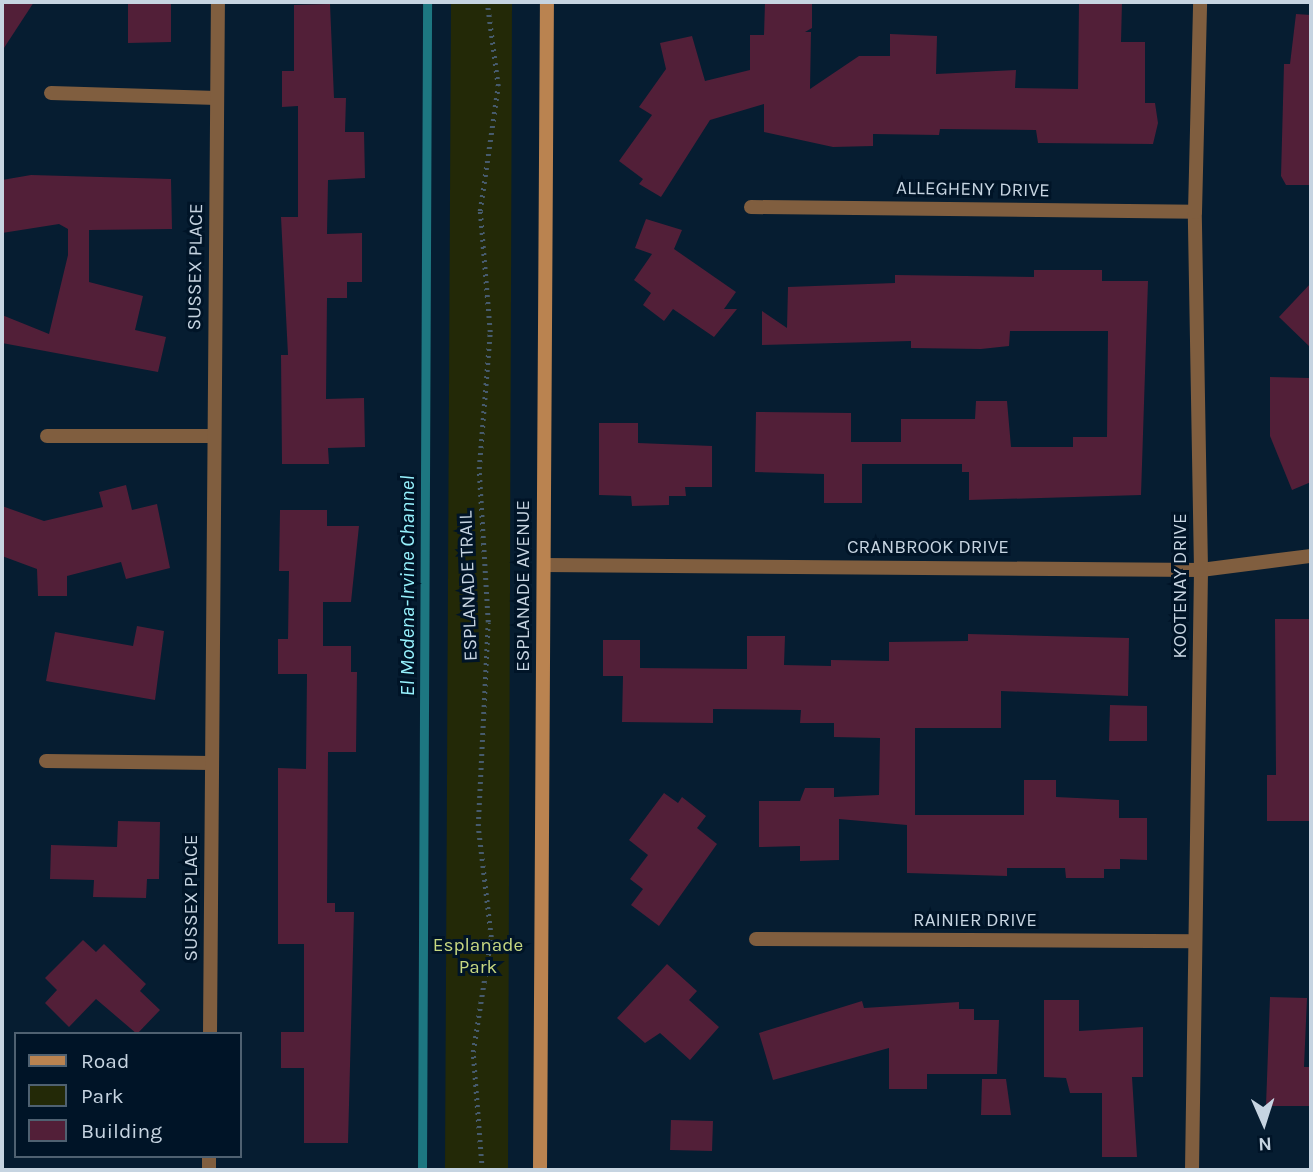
<!DOCTYPE html>
<style>
body{margin:0}
#map{position:relative;width:1313px;height:1172px;overflow:hidden;background:#061d31;font-family:Karla,sans-serif}
div>[style]{position:absolute}
.green>*{inset:0;background:#232907}
.stream>*{height:9px;margin:-4.5px;padding:0 4.5px;transform-origin:4.5px;border-radius:4.5px;background:#1d7781}
.building>*{inset:0;background:#521f38}
.path>*{height:4.5px;margin-top:-2.25px;transform-origin:0;background:repeating-linear-gradient(90deg,#475b6d 0 2px,transparent 0 7px)}
.street>*{height:14px;margin:-7px;padding:0 7px;transform-origin:7px;border-radius:7px;background:#805e3f}
.secondary>*{height:14px;margin:-7px;padding:0 7px;transform-origin:7px;border-radius:7px;background:#ba8350}
span{translate:-50% -50%;white-space:nowrap;text-align:center;line-height:1.15;-webkit-text-stroke:6px #001427;paint-order:stroke}
.street-label{font-size:19px;color:#c6d4e1}
.park-label{font-size:19px;color:#c7d882}
.water-label{font-size:21px;color:#96f1fd;font-style:italic}
.frame{position:absolute;inset:0;border:4px solid #c6d4e1;pointer-events:none}
.legend{position:absolute;left:14px;top:1032px;width:228px;height:126px;box-sizing:border-box;background:#001427;border:2px solid #4f6171;margin:0;padding:9px 12px;list-style:none;font-size:21px;color:#c6d4e1}
.legend li{display:flex;align-items:center;gap:14px;height:35px}
.legend b{width:35px;border:2px solid #4f6171}
.north{position:absolute;left:1229px;top:1088px;width:70px;height:70px;-webkit-text-stroke:5px #001427;paint-order:stroke;rotate:177deg;font-size:19px;font-weight:700;line-height:28px;text-align:center;color:#c6d4e1}
.north::after{content:'';display:block;margin:auto;width:24px;height:32px;background:#c6d4e1;clip-path:polygon(50% 0,100% 100%,50% 72%,0 100%)}
</style>
<div id="map">
<div class="green">
<i style="clip-path:polygon(451px 2px,512px 2px,508px 1170px,445px 1170px)"></i>
</div>
<div class="stream">
<i style="left:422px;top:1170px;width:1168px;rotate:-89.75deg"></i>
</div>
<div class="building">
<i style="clip-path:polygon(2px 2px,34px 2px,2px 51px)"></i>
<i style="clip-path:polygon(128px 2px,171px 2px,171px 42px,128px 43px)"></i>
<i style="clip-path:polygon(765px 2px,812px 2px,812px 28px,805px 32px,811px 32px,810px 89px,859px 56px,890px 56px,890px 34px,937px 36px,936px 74px,1016px 70px,1015px 88px,1078px 89px,1079px 2px,1122px 2px,1121px 42px,1145px 42px,1145px 103px,1155px 103px,1158px 123px,1153px 144px,1038px 143px,1036px 130px,940px 129px,939px 135px,873px 134px,873px 146px,833px 147px,764px 132px,764px 104px,710px 120px,661px 197px,639px 184px,643px 179px,619px 161px,652px 115px,639px 107px,666px 69px,660px 43px,692px 36px,705px 81px,750px 70px,750px 35px,764px 35px)"></i>
<i style="clip-path:polygon(330px 4px,334px 98px,346px 98px,345px 132px,364px 132px,365px 178px,328px 180px,327px 234px,362px 233px,362px 282px,347px 282px,347px 298px,327px 298px,326px 399px,364px 398px,365px 447px,328px 448px,329px 464px,282px 464px,281px 355px,288px 355px,281px 217px,298px 217px,298px 106px,282px 107px,282px 71px,294px 71px,294px 5px)"></i>
<i style="clip-path:polygon(1296px 14px,1311px 15px,1311px 185px,1286px 185px,1281px 176px,1284px 64px,1290px 64px)"></i>
<i style="clip-path:polygon(31px 175px,171px 179px,172px 229px,89px 230px,89px 282px,143px 296px,135px 330px,166px 337px,158px 372px,2px 343px,2px 315px,49px 334px,68px 255px,68px 229px,59px 224px,2px 233px,2px 180px)"></i>
<i style="clip-path:polygon(646px 219px,682px 230px,674px 249px,736px 292px,724px 309px,737px 309px,714px 337px,673px 309px,664px 321px,643px 305px,651px 293px,634px 280px,652px 254px,635px 248px)"></i>
<i style="clip-path:polygon(1034px 270px,1102px 270px,1102px 281px,1148px 281px,1141px 495px,969px 500px,969px 472px,962px 472px,962px 464px,862px 464px,862px 503px,824px 503px,824px 474px,755px 472px,756px 412px,851px 413px,851px 442px,901px 442px,901px 419px,975px 419px,976px 401px,1007px 401px,1011px 447px,1073px 447px,1073px 437px,1107px 437px,1108px 331px,1010px 331px,1009px 346px,981px 349px,911px 348px,911px 341px,762px 345px,762px 311px,787px 328px,788px 287px,895px 283px,895px 275px,1034px 277px)"></i>
<i style="clip-path:polygon(1311px 283px,1311px 339px,1310px 347px,1279px 317px)"></i>
<i style="clip-path:polygon(1270px 377px,1309px 378px,1311px 482px,1292px 490px,1270px 436px)"></i>
<i style="clip-path:polygon(599px 423px,638px 423px,638px 443px,712px 446px,712px 487px,685px 487px,686px 496px,669px 496px,669px 505px,632px 506px,631px 496px,599px 495px)"></i>
<i style="clip-path:polygon(126px 485px,132px 510px,157px 504px,170px 568px,126px 579px,121px 562px,67px 576px,67px 596px,38px 596px,37px 569px,2px 556px,2px 506px,44px 521px,103px 507px,99px 492px)"></i>
<i style="clip-path:polygon(280px 510px,327px 510px,327px 526px,359px 526px,351px 602px,323px 602px,323px 646px,351px 646px,351px 672px,357px 672px,356px 752px,328px 752px,327px 903px,335px 903px,335px 912px,354px 912px,348px 1143px,304px 1143px,304px 1068px,281px 1068px,281px 1032px,304px 1032px,304px 944px,278px 944px,278px 768px,306px 769px,307px 674px,278px 674px,278px 639px,288px 639px,289px 571px,279px 571px)"></i>
<i style="clip-path:polygon(1275px 619px,1311px 619px,1311px 821px,1267px 821px,1267px 775px,1276px 775px)"></i>
<i style="clip-path:polygon(137px 626px,164px 631px,155px 700px,46px 681px,55px 632px,133px 646px)"></i>
<i style="clip-path:polygon(968px 634px,1129px 638px,1128px 696px,1001px 691px,1001px 728px,915px 728px,915px 815px,1024px 815px,1024px 780px,1056px 780px,1056px 797px,1119px 800px,1119px 818px,1147px 818px,1147px 860px,1120px 859px,1120px 869px,1104px 869px,1104px 878px,1066px 878px,1065px 868px,1007px 868px,1007px 876px,907px 873px,907px 825px,839px 819px,839px 860px,800px 861px,800px 846px,759px 847px,759px 801px,800px 801px,805px 788px,834px 788px,834px 797px,879px 795px,880px 738px,834px 737px,834px 723px,800px 723px,801px 710px,713px 709px,713px 723px,622px 722px,623px 676px,603px 676px,603px 640px,640px 640px,640px 668px,747px 669px,747px 636px,785px 636px,784px 665px,831px 666px,831px 660px,889px 661px,889px 642px,968px 641px)"></i>
<i style="clip-path:polygon(1110px 705px,1147px 706px,1147px 741px,1109px 741px)"></i>
<i style="clip-path:polygon(664px 793px,678px 803px,682px 797px,706px 816px,697px 828px,717px 844px,659px 926px,631px 905px,643px 889px,630px 879px,648px 855px,629px 840px)"></i>
<i style="clip-path:polygon(118px 821px,160px 822px,159px 879px,147px 879px,146px 898px,93px 897px,94px 880px,50px 879px,51px 845px,117px 847px)"></i>
<i style="clip-path:polygon(83px 940px,96px 952px,104px 944px,146px 984px,140px 991px,160px 1010px,137px 1034px,96px 999px,69px 1027px,45px 1003px,57px 990px,45px 978px)"></i>
<i style="clip-path:polygon(667px 964px,697px 991px,689px 1000px,719px 1027px,690px 1060px,660px 1033px,645px 1043px,617px 1018px)"></i>
<i style="clip-path:polygon(1270px 997px,1307px 998px,1304px 1067px,1311px 1067px,1311px 1106px,1266px 1106px)"></i>
<i style="clip-path:polygon(1044px 1000px,1079px 1000px,1079px 1031px,1143px 1027px,1143px 1077px,1132px 1077px,1137px 1157px,1102px 1157px,1102px 1093px,1070px 1093px,1066px 1078px,1044px 1077px)"></i>
<i style="clip-path:polygon(862px 1001px,864px 1008px,959px 1002px,959px 1009px,974px 1009px,974px 1020px,999px 1020px,997px 1074px,927px 1074px,927px 1089px,889px 1089px,889px 1048px,773px 1080px,759px 1033px)"></i>
<i style="clip-path:polygon(982px 1079px,1006px 1079px,1011px 1115px,981px 1115px)"></i>
<i style="clip-path:polygon(671px 1120px,713px 1121px,712px 1151px,670px 1150px)"></i>
</div>
<div class="path">
<i style="left:482px;top:1170px;width:118px;rotate:-94.4deg"></i>
<i style="left:473px;top:1052px;width:116px;rotate:-81.1deg"></i>
<i style="left:491px;top:937px;width:112px;rotate:-96.7deg"></i>
<i style="left:478px;top:826px;width:204px;rotate:-87.2deg"></i>
<i style="left:488px;top:622px;width:153px;rotate:-93.4deg"></i>
<i style="left:479px;top:469px;width:137px;rotate:-85.4deg"></i>
<i style="left:490px;top:332px;width:121px;rotate:-94.7deg"></i>
<i style="left:480px;top:211px;width:126px;rotate:-81.8deg"></i>
<i style="left:498px;top:86px;width:85px;rotate:-97.5deg"></i>
</div>
<div class="street">
<i style="left:51px;top:93px;width:166px;rotate:1.7deg"></i>
<i style="left:751px;top:207px;width:444px;rotate:0.6deg"></i>
<i style="left:47px;top:436px;width:167px"></i>
<i style="left:544px;top:565px;width:657px;rotate:0.44deg"></i>
<i style="left:1201px;top:570px;width:111px;rotate:-7.3deg"></i>
<i style="left:46px;top:761px;width:166px;rotate:0.7deg"></i>
<i style="left:756px;top:939px;width:438px;rotate:0.3deg"></i>
<i style="left:210px;top:1034px;width:1032px;rotate:-89.56deg"></i>
<i style="left:209px;top:1170px;width:14px;rotate:-90deg"></i>
<i style="left:1192px;top:1170px;width:600px;rotate:-89.14deg"></i>
<i style="left:1201px;top:570px;width:358px;rotate:-91deg"></i>
<i style="left:1195px;top:212px;width:210px;rotate:-88.6deg"></i>
</div>
<div class="secondary">
<i style="left:540px;top:1170px;width:1168px;rotate:-89.66deg"></i>
</div>
<div class="street-label">
<span style="left:973px;top:190px;rotate:1deg">ALLEGHENY DRIVE</span>
<span style="left:196px;top:267px;rotate:-89deg">SUSSEX PLACE</span>
<span style="left:928px;top:548px">CRANBROOK DRIVE</span>
<span style="left:469px;top:586px;rotate:-92deg">ESPLANADE TRAIL</span>
<span style="left:524px;top:586px;rotate:-90deg">ESPLANADE AVENUE</span>
<span style="left:1181px;top:586px;rotate:-90deg">KOOTENAY DRIVE</span>
<span style="left:192px;top:898px;rotate:-90deg">SUSSEX PLACE</span>
<span style="left:975px;top:921px">RAINIER DRIVE</span>
</div>
<div class="park-label">
<span style="left:478px;top:957px">Esplanade<br>Park</span>
</div>
<div class="water-label">
<span style="left:407px;top:586px;rotate:-90deg">El Modena-Irvine Channel</span>
</div>
<div class="frame"></div>
<ul class="legend">
<li><b style="height:9px;background:#ba8350"></b>Road</li>
<li><b style="height:19px;background:#232907"></b>Park</li>
<li><b style="height:19px;background:#521f38"></b>Building</li>
</ul>
<div class="north">N</div>
</div>
